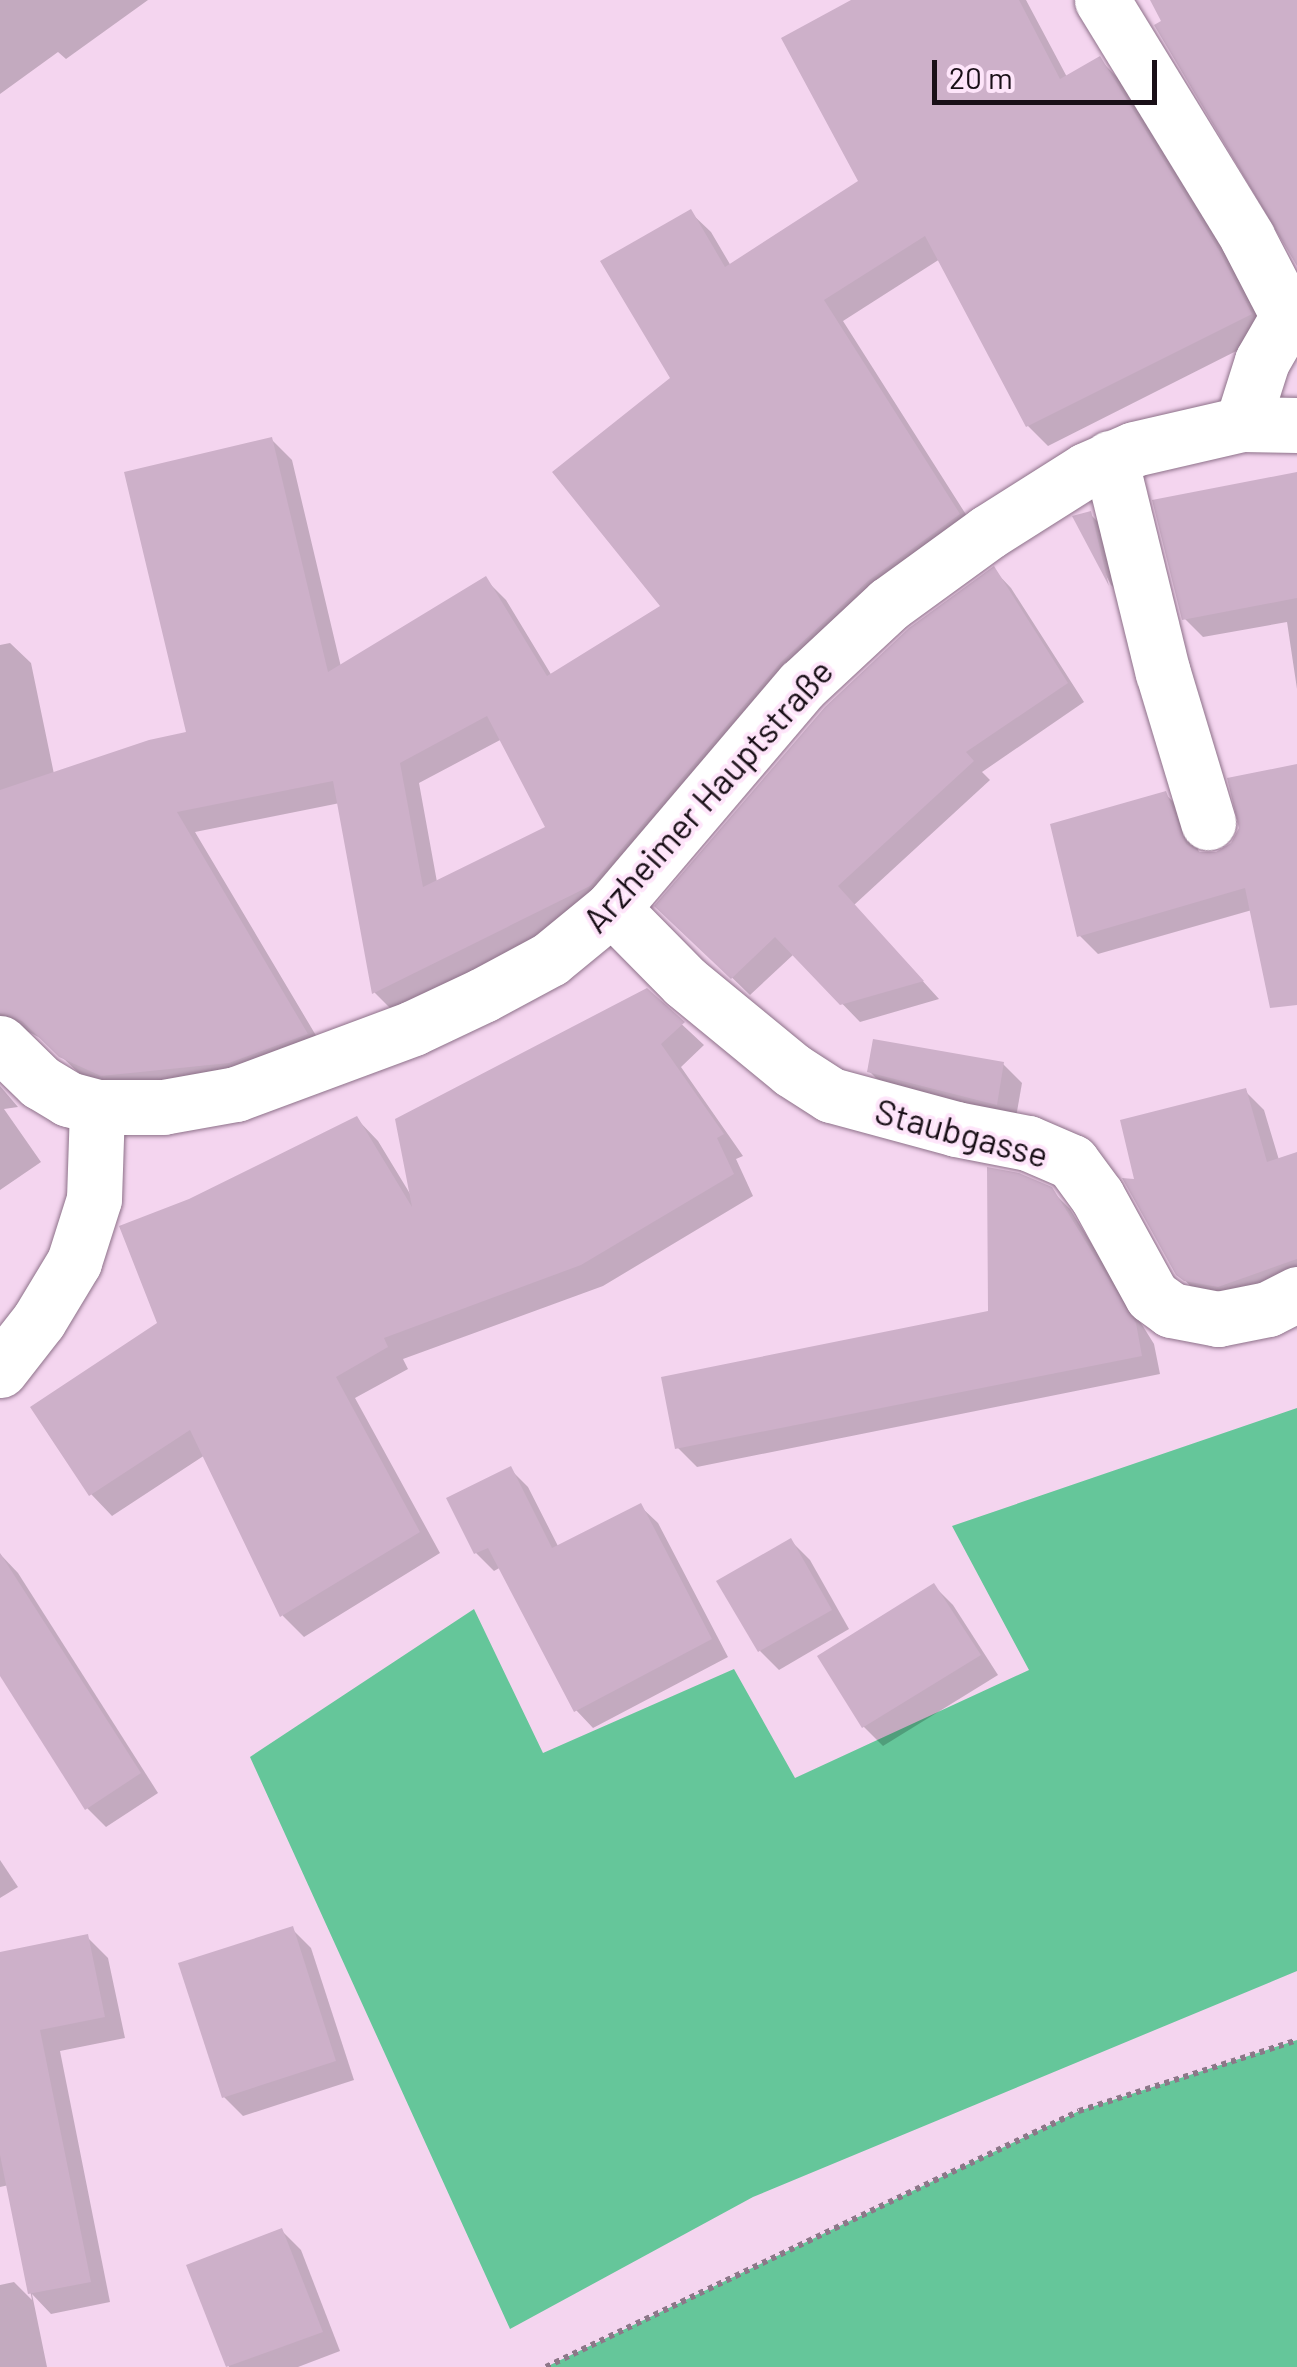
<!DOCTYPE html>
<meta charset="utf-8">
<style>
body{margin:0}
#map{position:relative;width:1297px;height:2367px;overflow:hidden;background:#f4d5ef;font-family:Barlow,sans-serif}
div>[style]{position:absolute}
.green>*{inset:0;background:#65c69a}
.shadow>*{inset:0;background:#0003}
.building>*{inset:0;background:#cdb0c9}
.path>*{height:6px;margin-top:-3px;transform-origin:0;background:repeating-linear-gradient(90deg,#8c7788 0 5px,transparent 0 10px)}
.roads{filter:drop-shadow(0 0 2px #8d7189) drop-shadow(0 0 2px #8d7189)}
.minor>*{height:55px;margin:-27.5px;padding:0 27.5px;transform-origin:27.5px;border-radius:27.5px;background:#fff}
.tertiary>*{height:55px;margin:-27.5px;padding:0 27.5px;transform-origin:27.5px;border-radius:27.5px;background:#fff}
span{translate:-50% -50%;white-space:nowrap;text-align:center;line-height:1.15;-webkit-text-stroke:8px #fee5fa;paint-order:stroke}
.street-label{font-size:35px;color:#190f17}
.scale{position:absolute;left:932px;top:60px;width:225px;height:45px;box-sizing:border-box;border:5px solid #190f17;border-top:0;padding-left:12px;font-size:30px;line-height:35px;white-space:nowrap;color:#190f17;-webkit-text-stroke:8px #fee5fa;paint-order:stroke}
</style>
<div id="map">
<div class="green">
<i style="clip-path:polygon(1297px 1408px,1297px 1971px,753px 2197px,510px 2329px,250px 1757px,474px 1609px,543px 1753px,734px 1669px,795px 1778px,1029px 1670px,952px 1526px)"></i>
<i style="clip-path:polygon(1297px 2040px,1297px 2367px,546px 2367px,1079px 2111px)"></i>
</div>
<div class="shadow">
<i style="clip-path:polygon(0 0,148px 0,66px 59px,58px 52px,0 94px)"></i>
<i style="clip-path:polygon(evenodd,857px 0,1026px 0,1067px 77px,1099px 59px,1120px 80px,1240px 276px,1270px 334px,1048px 446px,1028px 426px,940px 259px,843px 321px,979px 535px,603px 912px,395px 1013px,375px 993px,340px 803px,195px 832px,327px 1054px,124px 1095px,83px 1077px,44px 1040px,29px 1032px,12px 1033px,0 1040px,0 645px,10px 643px,31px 663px,54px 774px,189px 734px,271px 439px,292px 460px,341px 667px,485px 579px,506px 600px,552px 676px,663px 607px,673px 379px,690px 212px,711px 232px,731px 266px,862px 181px,857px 0,502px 739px,548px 828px,437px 882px,419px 783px,502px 739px)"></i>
<i style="clip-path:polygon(1297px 475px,1297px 689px,1287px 622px,1203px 637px,1184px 618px)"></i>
<i style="clip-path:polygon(1090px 514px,1109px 533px,1125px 599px,1111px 585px,1076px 517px)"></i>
<i style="clip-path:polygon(994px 570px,1011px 588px,1084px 702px,982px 772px,990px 780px,854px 905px,939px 999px,860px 1022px,794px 954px,750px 995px,658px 906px)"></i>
<i style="clip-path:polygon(1297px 766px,1297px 976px,1252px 910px,1098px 954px,1079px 935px,1165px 794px,1185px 813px,1200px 855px,1217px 855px,1233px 844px)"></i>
<i style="clip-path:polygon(646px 991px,704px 1045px,681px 1067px,743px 1156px,736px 1159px,753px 1196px,603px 1286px,403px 1359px,408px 1369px,355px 1398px,440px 1553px,304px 1637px,283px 1616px,205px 1455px,112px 1516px,91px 1494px,160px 1324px,190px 1201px,357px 1119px,378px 1141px,412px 1197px)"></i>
<i style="clip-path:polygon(1003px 1064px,1022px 1083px,1015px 1123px,889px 1091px,870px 1072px)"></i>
<i style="clip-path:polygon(0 1086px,18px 1107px,4px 1109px,41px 1162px,0 1190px)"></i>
<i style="clip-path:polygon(1245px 1091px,1264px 1110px,1279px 1160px,1297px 1154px,1297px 1285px,1198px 1294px,1178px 1273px,1138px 1182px)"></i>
<i style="clip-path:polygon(1050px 1189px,1070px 1209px,1154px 1344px,1160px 1374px,697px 1467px,678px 1448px,990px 1313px)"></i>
<i style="clip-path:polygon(510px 1469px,528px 1487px,559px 1548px,640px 1506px,658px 1523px,728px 1657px,593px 1728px,576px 1710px,501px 1567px,494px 1571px,476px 1553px,450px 1499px)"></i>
<i style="clip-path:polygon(791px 1541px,810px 1560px,849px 1629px,779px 1670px,760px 1651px)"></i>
<i style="clip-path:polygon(0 1554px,18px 1573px,158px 1793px,106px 1827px,87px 1808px,0 1672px)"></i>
<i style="clip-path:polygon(934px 1586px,953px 1605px,998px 1675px,883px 1746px,864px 1727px,821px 1657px)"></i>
<i style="clip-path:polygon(0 1860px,18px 1887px,0 1898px)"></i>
<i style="clip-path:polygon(292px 1929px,311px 1948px,354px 2080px,243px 2116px,224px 2097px)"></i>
<i style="clip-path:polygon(87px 1937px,108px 1958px,125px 2038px,60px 2051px,110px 2302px,51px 2314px,32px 2294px,47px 2367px,0 2367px,0 2285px,14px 2282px,32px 2300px,9px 2185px,0 2187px,0 1954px)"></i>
<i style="clip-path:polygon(282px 2231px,301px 2250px,340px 2351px,298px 2367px,229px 2367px,190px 2266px)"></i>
</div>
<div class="building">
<i style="clip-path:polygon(evenodd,851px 0,1019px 0,1060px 79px,1100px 56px,1220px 252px,1252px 314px,1026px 427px,925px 236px,824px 300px,960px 514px,868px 581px,781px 662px,590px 886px,372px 994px,333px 781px,177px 812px,308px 1034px,229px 1063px,101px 1076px,59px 1057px,22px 1021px,0 1013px,0 790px,149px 740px,186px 732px,124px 472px,272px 437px,328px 672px,486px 576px,547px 676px,660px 606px,552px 472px,670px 378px,600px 261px,691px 209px,725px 267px,858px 181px,781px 38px,851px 0,487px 716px,545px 827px,423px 887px,400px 763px,487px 716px)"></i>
<i style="clip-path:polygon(1150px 0,1297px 0,1297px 266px,1154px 25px,1161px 21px)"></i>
<i style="clip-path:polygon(1297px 472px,1297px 598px,1182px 620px,1152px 500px)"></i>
<i style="clip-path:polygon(1091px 511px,1109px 586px,1072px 516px)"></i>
<i style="clip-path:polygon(994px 566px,1068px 683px,966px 752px,974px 761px,838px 886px,924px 981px,840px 1005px,775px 937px,731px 979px,654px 906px,825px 707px,909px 628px)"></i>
<i style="clip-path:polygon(1297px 764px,1297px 1005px,1270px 1008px,1245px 888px,1077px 937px,1050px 824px,1166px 791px,1186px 844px,1200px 852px,1216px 852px,1231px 843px,1239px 828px,1227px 778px)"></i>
<i style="clip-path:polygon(647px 988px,685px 1022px,661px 1044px,724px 1134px,717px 1138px,734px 1174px,581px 1265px,384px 1338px,388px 1347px,336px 1377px,420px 1532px,280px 1617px,190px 1430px,89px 1496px,30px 1407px,157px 1323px,119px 1226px,189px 1199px,357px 1116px,412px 1207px,395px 1119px)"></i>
<i style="clip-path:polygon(873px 1039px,1004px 1062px,997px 1105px,867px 1072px)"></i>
<i style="clip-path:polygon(1246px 1088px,1267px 1162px,1297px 1152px,1297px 1259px,1218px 1287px,1184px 1281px,1176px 1275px,1122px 1178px,1134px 1179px,1120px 1120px)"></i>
<i style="clip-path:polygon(987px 1167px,1019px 1173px,1052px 1187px,1136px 1323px,1142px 1356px,675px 1449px,661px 1377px,988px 1311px)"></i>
<i style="clip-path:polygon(511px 1466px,552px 1548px,641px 1503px,712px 1639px,574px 1712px,488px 1548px,474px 1554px,446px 1498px)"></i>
<i style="clip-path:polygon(791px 1538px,832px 1610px,758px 1652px,716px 1581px)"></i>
<i style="clip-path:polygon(0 1553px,141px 1773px,85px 1810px,0 1676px)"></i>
<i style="clip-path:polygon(934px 1583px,981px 1655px,862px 1728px,817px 1656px)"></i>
<i style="clip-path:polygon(293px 1926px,336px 2061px,222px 2098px,178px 1963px)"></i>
<i style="clip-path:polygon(88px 1934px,105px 2017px,40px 2030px,91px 2282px,28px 2294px,0 2155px,0 1952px)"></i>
<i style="clip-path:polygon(282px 2228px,323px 2332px,226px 2367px,186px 2265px)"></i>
</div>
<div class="path">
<i style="left:546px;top:2367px;width:591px;rotate:-25.65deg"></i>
<i style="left:1079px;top:2111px;width:229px;rotate:-18deg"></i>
</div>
<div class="roads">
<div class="minor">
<i style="left:1102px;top:0;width:278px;rotate:58.5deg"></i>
<i style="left:1247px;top:237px;width:89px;rotate:62.6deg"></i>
<i style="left:1242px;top:424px;width:66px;rotate:-72.4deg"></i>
<i style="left:1262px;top:361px;width:52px;rotate:-60deg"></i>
<i style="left:1110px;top:458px;width:221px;rotate:76.2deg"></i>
<i style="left:1163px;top:673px;width:156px;rotate:73.2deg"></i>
<i style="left:612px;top:908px;width:104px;rotate:45.4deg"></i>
<i style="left:685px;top:982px;width:139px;rotate:39.4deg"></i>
<i style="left:792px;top:1070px;width:46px;rotate:32.7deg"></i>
<i style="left:831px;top:1095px;width:130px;rotate:15.2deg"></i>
<i style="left:956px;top:1129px;width:73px;rotate:11deg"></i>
<i style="left:1028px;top:1143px;width:48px;rotate:23.4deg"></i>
<i style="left:1072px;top:1162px;width:42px;rotate:53.7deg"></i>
<i style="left:1097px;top:1196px;width:114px;rotate:61.2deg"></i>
<i style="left:1152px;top:1296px;width:24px;rotate:36deg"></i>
<i style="left:1171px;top:1310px;width:48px;rotate:10.8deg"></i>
<i style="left:1218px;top:1319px;width:51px;rotate:-11.3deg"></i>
<i style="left:1268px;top:1309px;width:33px;rotate:-27deg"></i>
<i style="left:0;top:1370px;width:63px;rotate:-52deg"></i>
<i style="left:39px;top:1320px;width:68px;rotate:-58.9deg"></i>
<i style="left:74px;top:1262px;width:66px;rotate:-72.4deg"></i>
<i style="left:94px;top:1199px;width:92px;rotate:-88.1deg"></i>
</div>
<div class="tertiary">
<i style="left:0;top:1043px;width:56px;rotate:44.3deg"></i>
<i style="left:40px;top:1082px;width:33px;rotate:31deg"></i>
<i style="left:68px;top:1099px;width:30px;rotate:15deg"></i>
<i style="left:97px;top:1107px;width:66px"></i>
<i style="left:163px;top:1107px;width:74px;rotate:-10.1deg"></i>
<i style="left:236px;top:1094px;width:189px;rotate:-20.4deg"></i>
<i style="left:413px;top:1028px;width:77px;rotate:-25.2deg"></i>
<i style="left:483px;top:995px;width:76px;rotate:-28.2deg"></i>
<i style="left:550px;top:959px;width:80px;rotate:-39.4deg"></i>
<i style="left:612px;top:908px;width:293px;rotate:-49.6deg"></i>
<i style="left:802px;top:685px;width:119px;rotate:-43deg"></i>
<i style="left:889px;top:604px;width:122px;rotate:-36deg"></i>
<i style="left:988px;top:532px;width:116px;rotate:-32.3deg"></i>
<i style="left:1086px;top:470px;width:52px;rotate:-23.6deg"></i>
<i style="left:1134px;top:449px;width:111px;rotate:-13deg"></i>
<i style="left:1242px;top:424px;width:55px;rotate:1deg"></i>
</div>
</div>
<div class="street-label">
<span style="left:707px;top:795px;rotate:-48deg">Arzheimer Hauptstraße</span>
<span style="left:962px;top:1132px;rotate:15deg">Staubgasse</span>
</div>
<div class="scale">20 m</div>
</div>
